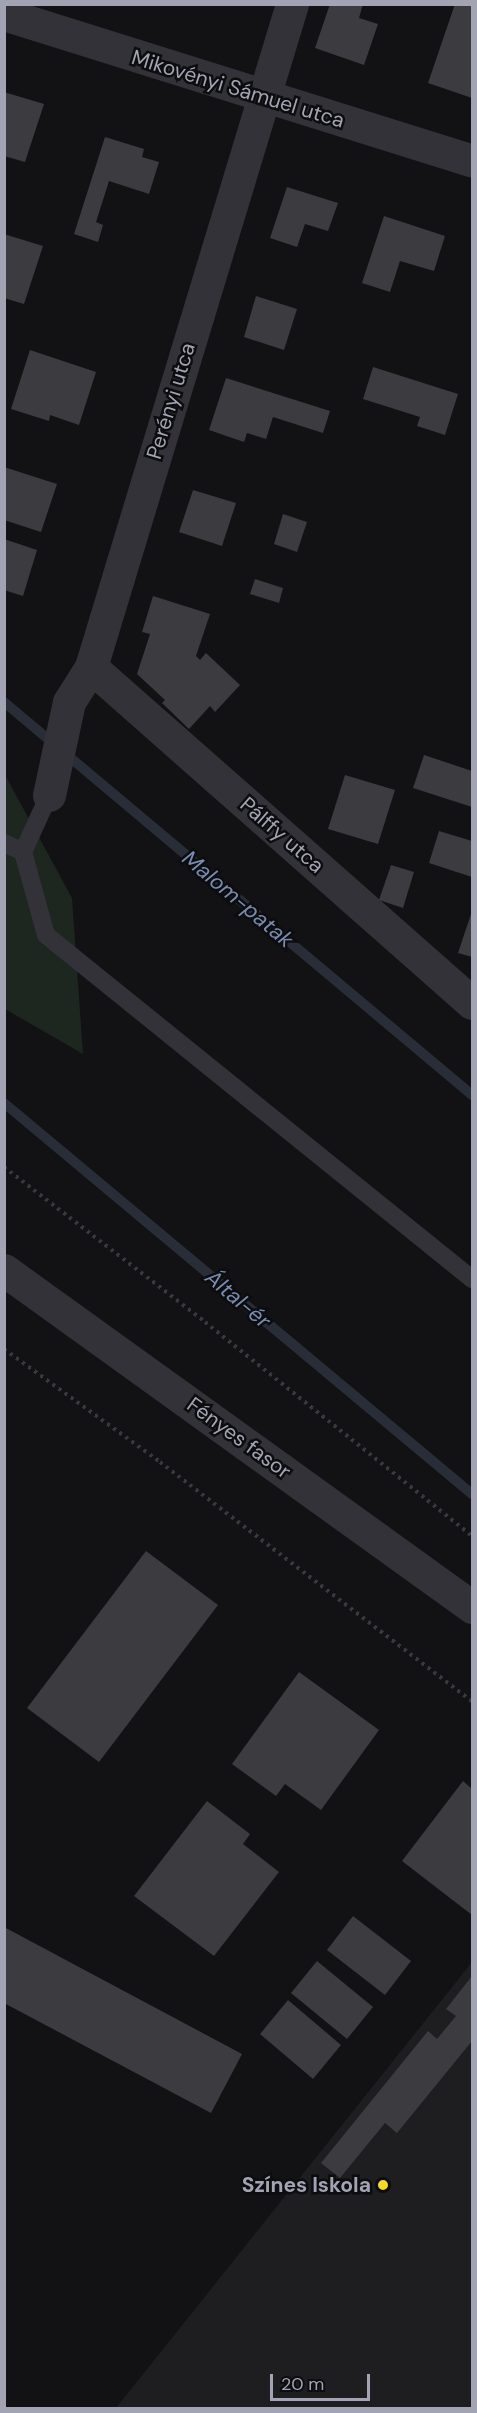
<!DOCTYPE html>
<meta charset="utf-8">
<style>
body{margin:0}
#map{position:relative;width:477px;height:2413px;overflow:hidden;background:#121113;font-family:"DM Sans",sans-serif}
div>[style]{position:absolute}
.built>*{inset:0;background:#1e1d20}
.green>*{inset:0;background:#1e2620}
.stream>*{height:10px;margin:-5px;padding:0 5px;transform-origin:5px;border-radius:5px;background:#282d37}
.building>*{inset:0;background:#3c3b40}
.path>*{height:4px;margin-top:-2px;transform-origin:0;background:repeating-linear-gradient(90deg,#38393f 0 3px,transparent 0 7.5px)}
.lane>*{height:18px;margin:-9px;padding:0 9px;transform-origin:9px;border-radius:9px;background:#333238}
.street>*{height:33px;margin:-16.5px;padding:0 16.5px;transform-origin:16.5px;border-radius:16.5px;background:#333238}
.dots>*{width:16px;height:16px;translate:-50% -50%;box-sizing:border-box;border:3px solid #0d0c0e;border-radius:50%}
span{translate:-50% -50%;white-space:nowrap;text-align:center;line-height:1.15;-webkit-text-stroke:5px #0d0c0e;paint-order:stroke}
.street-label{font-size:21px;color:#a2a4b4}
.poi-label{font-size:21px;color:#a2a4b4;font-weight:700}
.right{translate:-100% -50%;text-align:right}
.water-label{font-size:22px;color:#788bb0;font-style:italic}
.frame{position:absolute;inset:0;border:6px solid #a2a4b4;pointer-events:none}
.scale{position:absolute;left:270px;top:2374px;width:100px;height:27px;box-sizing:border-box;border:3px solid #a2a4b4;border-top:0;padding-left:8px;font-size:18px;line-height:21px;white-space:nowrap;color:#a2a4b4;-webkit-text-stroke:4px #0d0c0e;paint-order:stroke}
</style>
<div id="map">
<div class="built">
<i style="clip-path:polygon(472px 1962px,472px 2408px,116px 2408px)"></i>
</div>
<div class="green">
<i style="clip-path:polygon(4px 773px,72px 898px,83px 1054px,5px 1009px)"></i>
</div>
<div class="stream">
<i style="left:4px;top:702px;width:611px;rotate:40.02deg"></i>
<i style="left:4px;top:1103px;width:610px;rotate:39.88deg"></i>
</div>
<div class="building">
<i style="clip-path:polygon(330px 4px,363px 4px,359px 18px,378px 24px,364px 65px,315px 48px)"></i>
<i style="clip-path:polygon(455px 4px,472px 4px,472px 98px,428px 83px)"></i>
<i style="clip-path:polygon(4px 92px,44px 104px,25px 162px,4px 156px)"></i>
<i style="clip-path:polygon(105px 137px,144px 149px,142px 157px,159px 162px,149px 194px,109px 181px,96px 222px,103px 225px,98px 242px,74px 234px)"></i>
<i style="clip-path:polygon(287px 187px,338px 203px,328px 231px,305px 224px,297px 247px,270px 238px)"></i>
<i style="clip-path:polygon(384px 216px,445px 236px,434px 271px,400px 261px,390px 292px,362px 283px)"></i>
<i style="clip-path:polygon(4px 234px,43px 246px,24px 304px,4px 298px)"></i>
<i style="clip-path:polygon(256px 296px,297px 309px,284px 350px,244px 337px)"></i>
<i style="clip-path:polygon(30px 350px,96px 372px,79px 425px,50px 415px,49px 421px,11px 409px)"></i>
<i style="clip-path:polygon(373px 367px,458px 394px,445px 435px,417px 426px,420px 417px,363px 399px)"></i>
<i style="clip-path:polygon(226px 378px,330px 411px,323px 433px,273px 417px,266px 439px,247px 433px,244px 442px,209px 430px)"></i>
<i style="clip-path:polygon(4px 467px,57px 484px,41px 532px,4px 520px)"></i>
<i style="clip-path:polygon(193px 490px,236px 503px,222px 546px,179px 532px)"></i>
<i style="clip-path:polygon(283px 514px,307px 522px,297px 552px,274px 544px)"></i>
<i style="clip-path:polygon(4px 539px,37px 550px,23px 596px,4px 590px)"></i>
<i style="clip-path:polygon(255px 579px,283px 588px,279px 603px,250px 594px)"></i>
<i style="clip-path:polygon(153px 596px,210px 614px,196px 656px,200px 660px,206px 653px,240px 685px,215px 712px,210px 706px,189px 729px,162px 703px,165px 700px,137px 674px,150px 634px,142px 632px)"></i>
<i style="clip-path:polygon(424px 755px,472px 771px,472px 807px,413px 788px)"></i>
<i style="clip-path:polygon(345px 775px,395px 790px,378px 844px,328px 829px)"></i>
<i style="clip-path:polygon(439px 831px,472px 841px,472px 877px,429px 863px)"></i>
<i style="clip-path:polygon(391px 865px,414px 872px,403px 908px,379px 900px)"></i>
<i style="clip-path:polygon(472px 911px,472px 957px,458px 953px)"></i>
<i style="clip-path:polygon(146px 1551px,218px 1605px,99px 1762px,27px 1708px)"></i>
<i style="clip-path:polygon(299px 1672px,379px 1730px,321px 1810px,285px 1784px,276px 1796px,232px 1764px)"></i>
<i style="clip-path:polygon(463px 1781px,472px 1789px,472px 1915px,402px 1861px)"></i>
<i style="clip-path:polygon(207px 1801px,250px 1834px,243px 1844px,279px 1872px,214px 1956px,134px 1896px)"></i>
<i style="clip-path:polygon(353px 1916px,411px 1961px,385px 1995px,327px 1950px)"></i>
<i style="clip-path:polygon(4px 1927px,242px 2054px,211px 2113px,4px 2003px)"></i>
<i style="clip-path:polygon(317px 1961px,373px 2007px,347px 2039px,291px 1993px)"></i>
<i style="clip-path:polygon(472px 1976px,472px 2041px,397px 2133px,385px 2123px,340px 2178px,321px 2163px,428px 2031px,437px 2039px,456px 2016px,446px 2009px)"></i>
<i style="clip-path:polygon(288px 2000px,341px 2045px,313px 2079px,260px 2034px)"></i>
</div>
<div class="path">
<i style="left:4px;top:1167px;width:254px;rotate:37.6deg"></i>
<i style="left:205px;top:1322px;width:342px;rotate:38.7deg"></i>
<i style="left:4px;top:1349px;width:193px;rotate:35.9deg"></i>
<i style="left:160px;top:1462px;width:393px;rotate:37.5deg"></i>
</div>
<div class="lane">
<i style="left:4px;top:843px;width:21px;rotate:25deg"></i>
<i style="left:23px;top:852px;width:86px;rotate:74.5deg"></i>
<i style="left:46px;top:935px;width:548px;rotate:38.92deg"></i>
<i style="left:23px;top:852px;width:63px;rotate:-65.5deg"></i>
</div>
<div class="street">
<i style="left:4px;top:14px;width:491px;rotate:17.4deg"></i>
<i style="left:91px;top:667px;width:508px;rotate:41.41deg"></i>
<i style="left:49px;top:795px;width:95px;rotate:-77.9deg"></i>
<i style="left:69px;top:702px;width:41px;rotate:-57.8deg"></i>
<i style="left:91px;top:667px;width:693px;rotate:-73.13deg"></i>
<i style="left:4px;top:1270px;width:577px;rotate:35.76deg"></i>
</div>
<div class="dots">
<i style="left:383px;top:2185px;background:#f5da28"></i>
</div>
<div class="street-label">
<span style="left:238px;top:89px;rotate:17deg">Mikovényi Sámuel utca</span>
<span style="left:171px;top:401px;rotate:-73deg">Perényi utca</span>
<span style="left:282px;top:835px;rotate:41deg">Pálffy utca</span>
<span style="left:239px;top:1438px;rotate:36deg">Fényes fasor</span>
</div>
<div class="poi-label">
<span class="right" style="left:371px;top:2185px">Színes Iskola</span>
</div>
<div class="water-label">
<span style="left:238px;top:899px;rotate:40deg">Malom-patak</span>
<span style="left:238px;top:1299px;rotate:40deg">Által-ér</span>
</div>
<div class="frame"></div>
<div class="scale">20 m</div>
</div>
